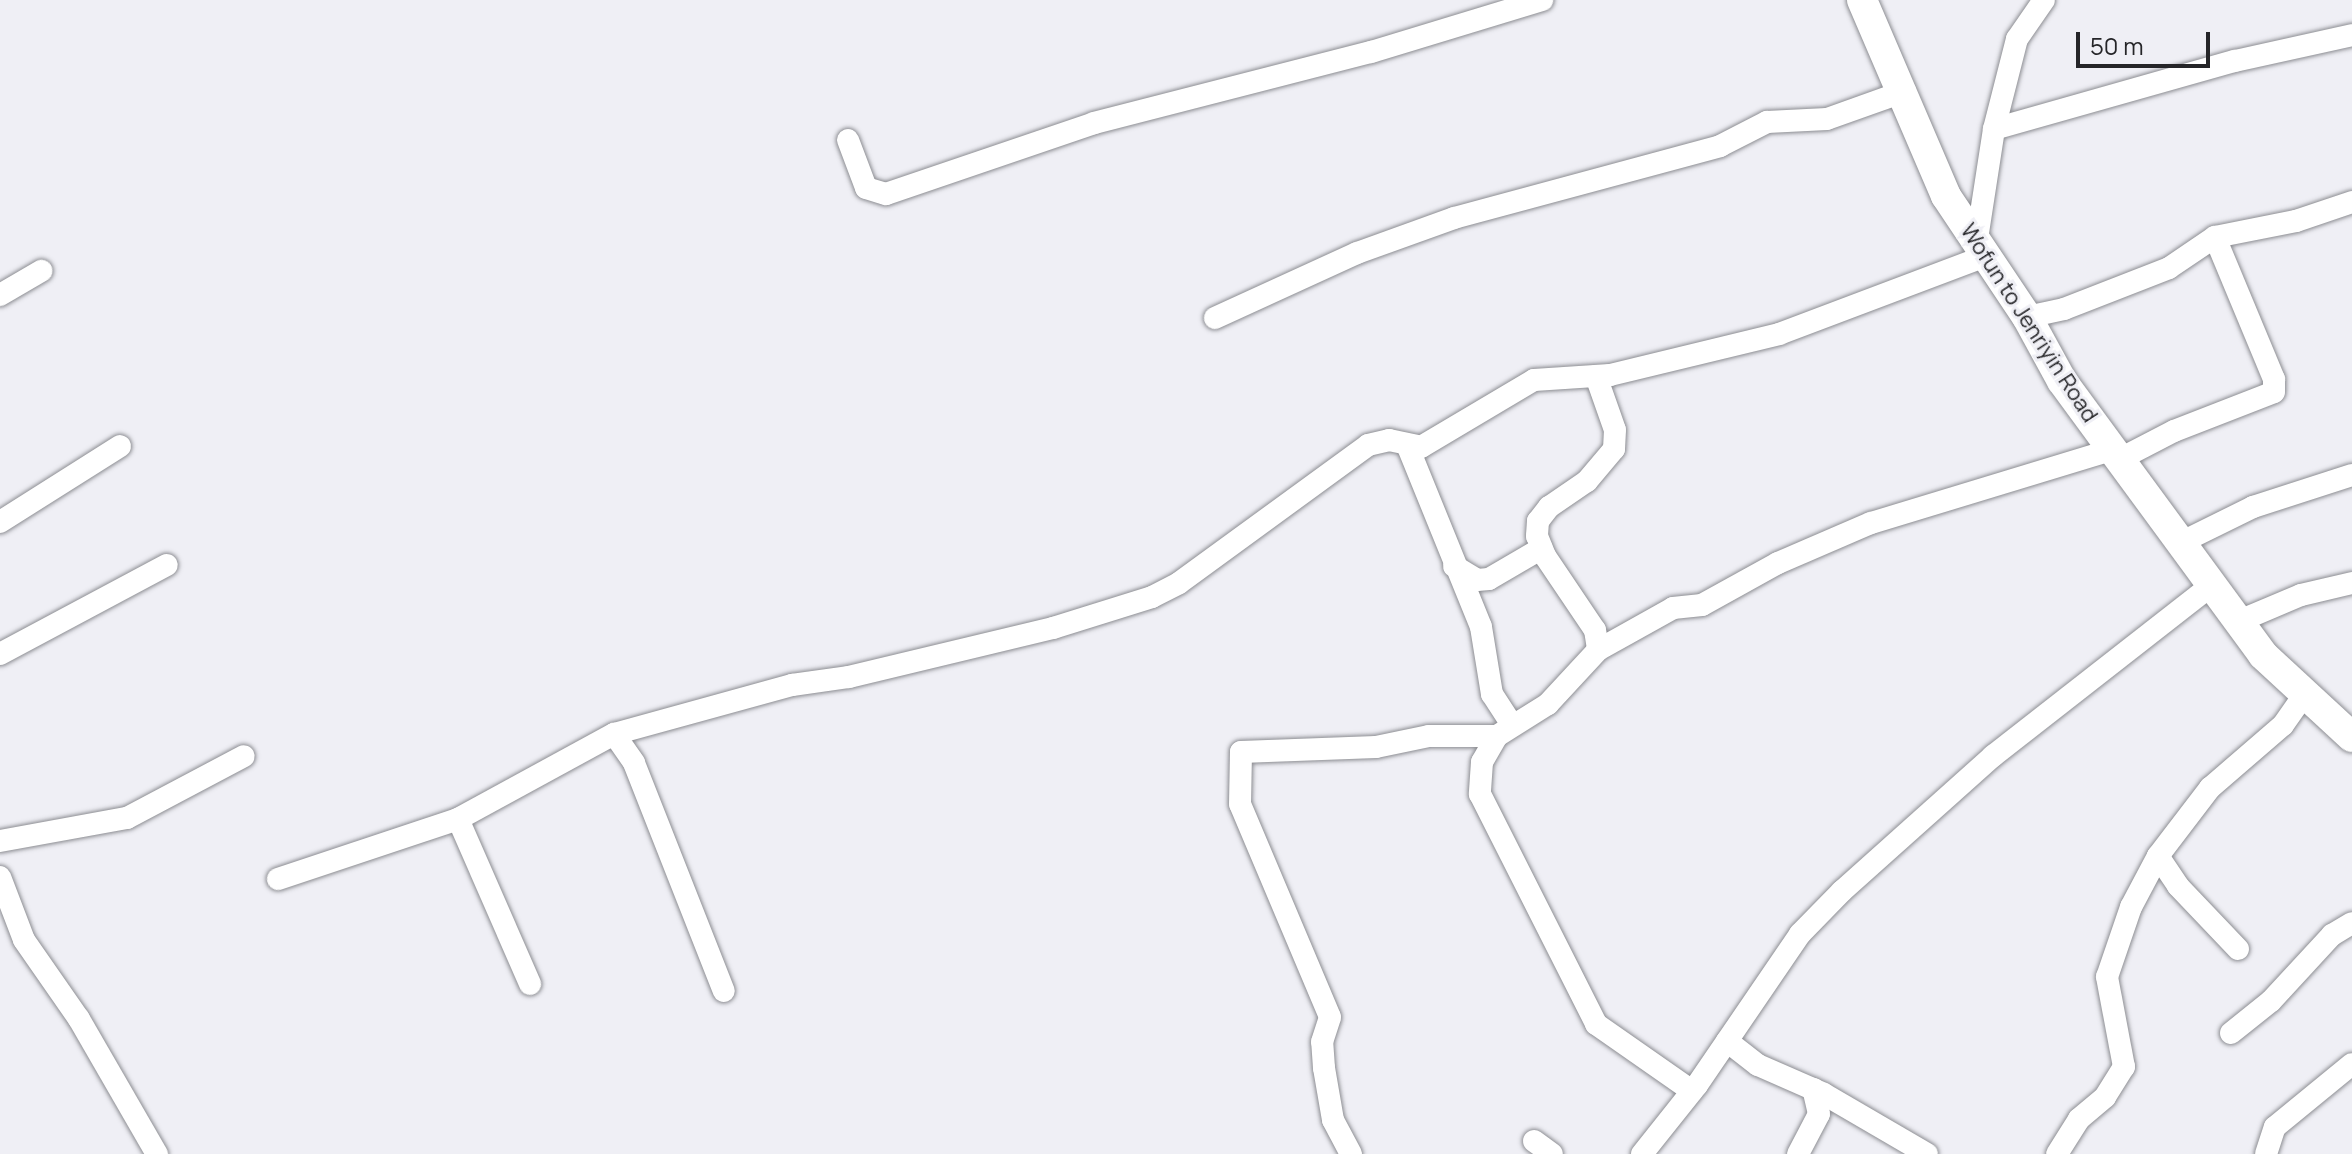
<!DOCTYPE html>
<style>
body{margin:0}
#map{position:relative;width:2352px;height:1154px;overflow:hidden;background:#efeff5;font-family:Manrope,sans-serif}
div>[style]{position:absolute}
.roads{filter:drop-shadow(0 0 2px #8c8d92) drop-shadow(0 0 2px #8c8d92)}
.street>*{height:22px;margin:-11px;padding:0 11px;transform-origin:11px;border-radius:11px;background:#fff}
.secondary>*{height:30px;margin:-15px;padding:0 15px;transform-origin:15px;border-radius:15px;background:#fff}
span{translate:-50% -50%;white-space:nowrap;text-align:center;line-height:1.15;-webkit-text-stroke:6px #efeff5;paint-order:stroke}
.street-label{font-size:22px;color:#252528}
.scale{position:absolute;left:2076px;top:32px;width:134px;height:36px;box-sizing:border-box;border:4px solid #252528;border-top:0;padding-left:10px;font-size:24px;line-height:28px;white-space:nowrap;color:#252528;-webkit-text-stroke:6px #efeff5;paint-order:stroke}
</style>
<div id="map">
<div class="roads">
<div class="street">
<i style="left:1994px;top:129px;width:250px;rotate:-15.8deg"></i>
<i style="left:2235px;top:61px;width:120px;rotate:-12.5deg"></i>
<i style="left:848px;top:140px;width:51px;rotate:69.4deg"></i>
<i style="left:866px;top:188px;width:21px;rotate:17deg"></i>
<i style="left:886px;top:194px;width:220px;rotate:-18.8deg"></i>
<i style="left:1094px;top:123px;width:286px;rotate:-14.4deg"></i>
<i style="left:1371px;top:52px;width:179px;rotate:-16.9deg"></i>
<i style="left:1977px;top:239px;width:111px;rotate:-81.2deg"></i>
<i style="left:1994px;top:129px;width:93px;rotate:-75.7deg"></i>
<i style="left:2017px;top:39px;width:47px;rotate:-55.3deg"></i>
<i style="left:0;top:295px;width:48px;rotate:-30.3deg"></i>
<i style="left:2027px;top:317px;width:38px;rotate:-12deg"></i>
<i style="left:2064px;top:309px;width:113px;rotate:-21.3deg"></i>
<i style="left:2169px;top:268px;width:55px;rotate:-34deg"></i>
<i style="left:2215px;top:237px;width:83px;rotate:-11.2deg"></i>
<i style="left:2296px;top:221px;width:59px;rotate:-18.7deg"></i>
<i style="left:1215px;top:318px;width:156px;rotate:-24.6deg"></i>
<i style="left:1357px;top:253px;width:103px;rotate:-19.8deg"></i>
<i style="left:1454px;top:218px;width:276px;rotate:-15.1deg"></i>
<i style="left:1720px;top:146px;width:53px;rotate:-27.1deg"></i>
<i style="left:1767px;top:122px;width:60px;rotate:-2.9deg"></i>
<i style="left:1827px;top:119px;width:83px;rotate:-19.7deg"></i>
<i style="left:1596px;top:376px;width:57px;rotate:70.6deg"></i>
<i style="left:1615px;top:430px;width:19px;rotate:93deg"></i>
<i style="left:1614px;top:449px;width:42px;rotate:130.2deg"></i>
<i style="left:1587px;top:481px;width:46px;rotate:145.6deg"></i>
<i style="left:1549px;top:507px;width:18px;rotate:128deg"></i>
<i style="left:1538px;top:521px;width:15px;rotate:94deg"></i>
<i style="left:1537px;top:536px;width:22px;rotate:68deg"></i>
<i style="left:1545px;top:556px;width:89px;rotate:56deg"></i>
<i style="left:1595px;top:630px;width:20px;rotate:81deg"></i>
<i style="left:1598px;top:650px;width:74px;rotate:132.8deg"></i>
<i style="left:1548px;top:704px;width:60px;rotate:147.9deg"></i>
<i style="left:1497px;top:736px;width:30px;rotate:120deg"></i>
<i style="left:1482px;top:762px;width:32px;rotate:94deg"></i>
<i style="left:1480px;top:794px;width:258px;rotate:63.2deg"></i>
<i style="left:1596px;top:1024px;width:117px;rotate:34.9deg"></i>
<i style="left:1408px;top:447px;width:194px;rotate:67.9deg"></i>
<i style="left:1481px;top:627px;width:68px;rotate:80.7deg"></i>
<i style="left:1492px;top:694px;width:37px;rotate:57deg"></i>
<i style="left:2118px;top:460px;width:63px;rotate:-27.4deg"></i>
<i style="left:2174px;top:431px;width:107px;rotate:-21.3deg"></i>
<i style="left:2274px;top:392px;width:13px;rotate:-90deg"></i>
<i style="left:2274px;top:379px;width:154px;rotate:-112.6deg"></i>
<i style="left:0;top:522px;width:142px;rotate:-32.3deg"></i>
<i style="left:2178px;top:544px;width:84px;rotate:-26.3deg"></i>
<i style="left:2253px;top:507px;width:104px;rotate:-17.9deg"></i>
<i style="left:1454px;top:566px;width:27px;rotate:31deg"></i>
<i style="left:1477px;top:580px;width:12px;rotate:-5deg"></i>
<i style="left:1489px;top:579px;width:61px;rotate:-30.3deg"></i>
<i style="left:2237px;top:622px;width:69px;rotate:-22.9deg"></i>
<i style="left:2301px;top:595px;width:52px;rotate:-13.2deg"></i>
<i style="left:1598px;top:650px;width:86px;rotate:-29.2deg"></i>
<i style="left:1673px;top:608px;width:29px;rotate:-6deg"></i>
<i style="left:1702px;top:605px;width:87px;rotate:-28.9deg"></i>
<i style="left:1778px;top:563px;width:101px;rotate:-23.3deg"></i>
<i style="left:1871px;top:523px;width:252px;rotate:-16.9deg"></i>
<i style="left:0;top:654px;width:189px;rotate:-28.1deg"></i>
<i style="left:614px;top:734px;width:35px;rotate:55deg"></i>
<i style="left:634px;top:763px;width:245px;rotate:68.5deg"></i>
<i style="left:458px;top:819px;width:180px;rotate:66.4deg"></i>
<i style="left:0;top:841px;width:129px;rotate:-10.3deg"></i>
<i style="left:127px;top:818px;width:132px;rotate:-27.9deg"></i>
<i style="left:2158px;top:856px;width:36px;rotate:56deg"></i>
<i style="left:2178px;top:886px;width:87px;rotate:46.4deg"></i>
<i style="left:0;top:877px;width:67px;rotate:69.1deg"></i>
<i style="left:24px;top:940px;width:96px;rotate:55.2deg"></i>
<i style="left:79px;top:1019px;width:156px;rotate:60deg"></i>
<i style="left:278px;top:879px;width:190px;rotate:-18.4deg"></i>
<i style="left:458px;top:819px;width:178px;rotate:-28.6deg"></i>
<i style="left:614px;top:734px;width:185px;rotate:-15.4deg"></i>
<i style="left:792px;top:685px;width:58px;rotate:-8deg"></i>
<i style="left:849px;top:677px;width:210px;rotate:-13.5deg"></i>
<i style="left:1053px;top:628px;width:104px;rotate:-17.4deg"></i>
<i style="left:1152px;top:597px;width:30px;rotate:-27deg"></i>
<i style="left:1179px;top:583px;width:234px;rotate:-36.1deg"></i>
<i style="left:1368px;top:445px;width:22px;rotate:-13deg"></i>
<i style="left:1389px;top:440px;width:33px;rotate:12deg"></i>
<i style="left:1421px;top:447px;width:131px;rotate:-30.7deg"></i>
<i style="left:1534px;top:380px;width:76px;rotate:-3.8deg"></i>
<i style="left:1610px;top:375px;width:174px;rotate:-13.6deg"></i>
<i style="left:1779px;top:334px;width:223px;rotate:-20.7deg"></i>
<i style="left:2231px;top:1033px;width:51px;rotate:-38.7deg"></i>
<i style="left:2271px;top:1001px;width:90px;rotate:-47.3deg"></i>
<i style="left:2332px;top:935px;width:23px;rotate:-31deg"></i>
<i style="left:1727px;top:1041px;width:39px;rotate:38deg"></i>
<i style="left:1758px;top:1065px;width:72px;rotate:23.7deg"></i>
<i style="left:1824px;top:1094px;width:119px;rotate:30.2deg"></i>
<i style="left:1534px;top:1141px;width:22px;rotate:36deg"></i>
<i style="left:1351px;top:1154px;width:38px;rotate:-118deg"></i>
<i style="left:1333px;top:1120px;width:53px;rotate:-99.8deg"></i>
<i style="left:1324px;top:1068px;width:26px;rotate:-94deg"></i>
<i style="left:1322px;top:1042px;width:26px;rotate:-72deg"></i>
<i style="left:1330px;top:1017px;width:231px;rotate:-112.9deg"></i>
<i style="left:1240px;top:804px;width:52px;rotate:-88.9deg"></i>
<i style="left:1241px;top:752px;width:135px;rotate:-2.1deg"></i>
<i style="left:1376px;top:747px;width:54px;rotate:-11.7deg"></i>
<i style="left:1429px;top:736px;width:68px"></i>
<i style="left:1642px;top:1154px;width:88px;rotate:-51.4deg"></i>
<i style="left:1697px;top:1085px;width:183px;rotate:-55.7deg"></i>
<i style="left:1800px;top:934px;width:60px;rotate:-45.7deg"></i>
<i style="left:1842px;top:891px;width:203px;rotate:-41.8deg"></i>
<i style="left:1993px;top:756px;width:274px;rotate:-38deg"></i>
<i style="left:1798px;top:1154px;width:45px;rotate:-62.3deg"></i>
<i style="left:1819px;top:1114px;width:26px;rotate:-103deg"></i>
<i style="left:2057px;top:1154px;width:41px;rotate:-57.8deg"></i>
<i style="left:2079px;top:1119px;width:34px;rotate:-40deg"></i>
<i style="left:2105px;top:1097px;width:36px;rotate:-58deg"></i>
<i style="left:2124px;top:1067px;width:92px;rotate:-100.7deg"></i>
<i style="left:2107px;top:977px;width:74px;rotate:-71.1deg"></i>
<i style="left:2131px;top:907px;width:58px;rotate:-62.1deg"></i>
<i style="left:2158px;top:856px;width:86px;rotate:-52.6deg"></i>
<i style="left:2210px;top:788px;width:96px;rotate:-40.8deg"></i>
<i style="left:2283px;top:725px;width:39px;rotate:-55deg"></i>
<i style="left:2266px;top:1154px;width:28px;rotate:-72deg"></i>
<i style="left:2275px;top:1127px;width:99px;rotate:-39.3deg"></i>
</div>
<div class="secondary">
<i style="left:1862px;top:0;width:213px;rotate:66.8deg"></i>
<i style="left:1946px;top:196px;width:146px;rotate:56.2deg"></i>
<i style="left:2027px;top:317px;width:73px;rotate:61.3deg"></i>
<i style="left:2062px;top:381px;width:340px;rotate:53.7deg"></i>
<i style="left:2263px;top:655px;width:121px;rotate:42.7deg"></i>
</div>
</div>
<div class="street-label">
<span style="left:2029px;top:323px;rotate:57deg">Wofun to Jenriyin Road</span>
</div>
<div class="scale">50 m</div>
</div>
